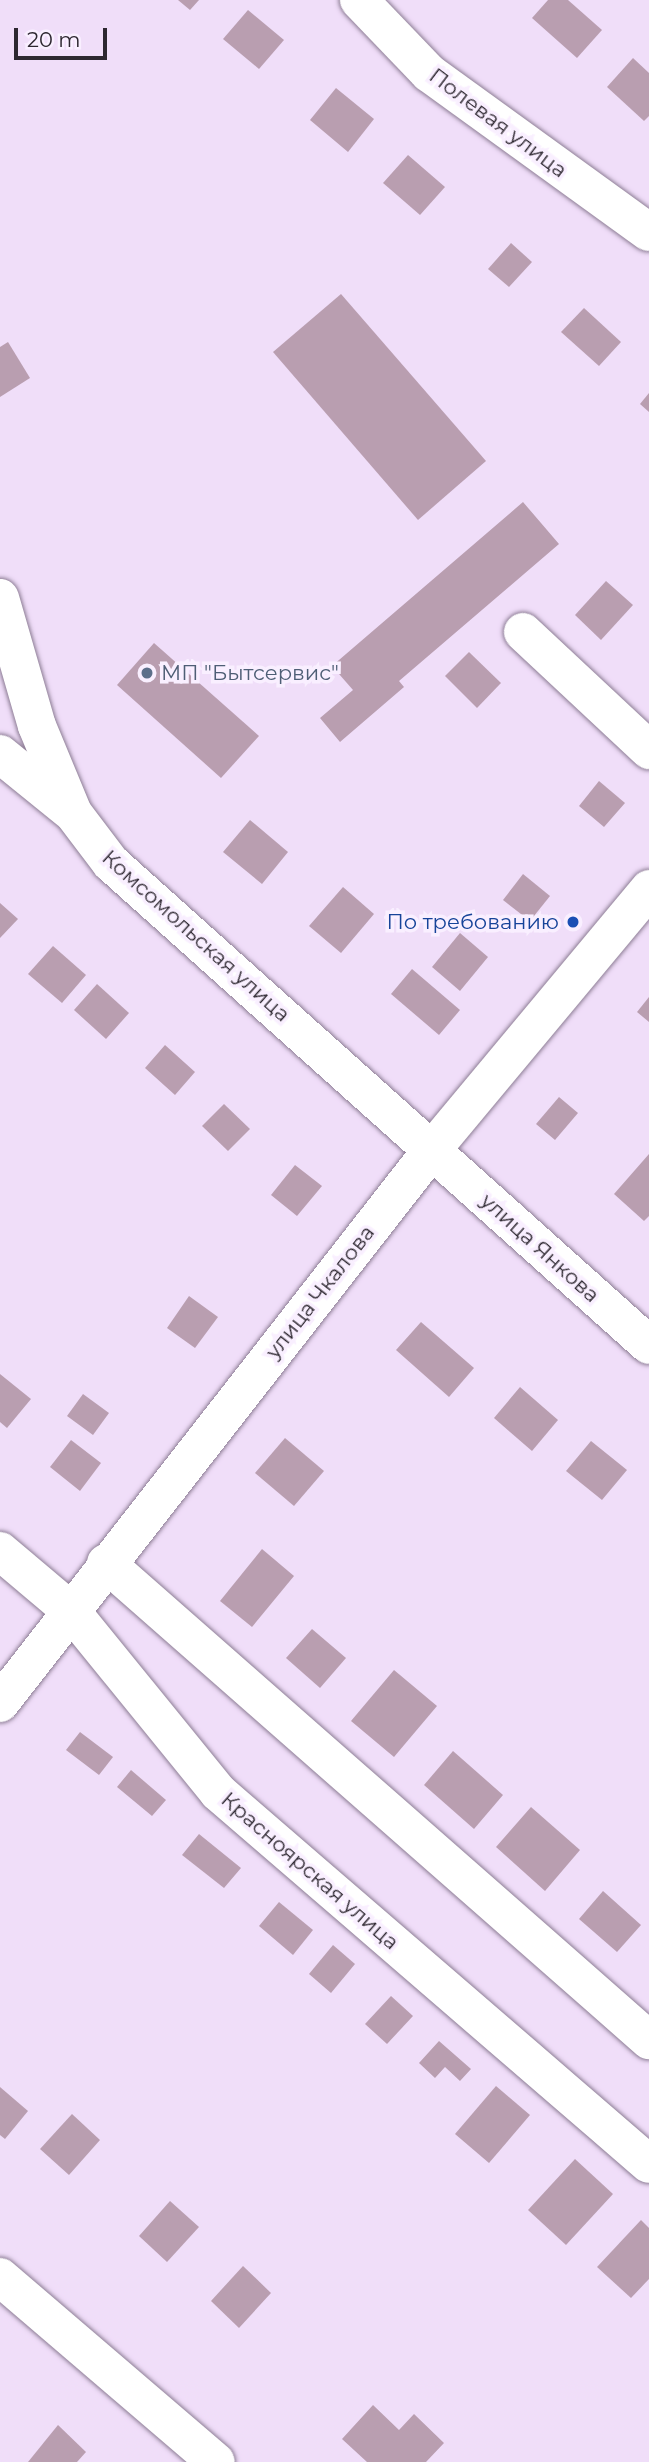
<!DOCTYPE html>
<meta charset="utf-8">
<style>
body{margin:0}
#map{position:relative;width:649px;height:2462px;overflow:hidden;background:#f0def9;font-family:Montserrat,sans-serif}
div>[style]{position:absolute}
.building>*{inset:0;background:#b99eb0}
.roads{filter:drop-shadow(0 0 2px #8d7d95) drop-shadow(0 0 2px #8d7d95)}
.minor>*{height:38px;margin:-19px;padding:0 19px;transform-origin:19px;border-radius:19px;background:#fff}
.dots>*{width:19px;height:19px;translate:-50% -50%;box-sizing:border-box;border:4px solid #f9efff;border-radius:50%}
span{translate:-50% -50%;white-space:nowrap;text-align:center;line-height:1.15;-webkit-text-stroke:7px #f9efff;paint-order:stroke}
.street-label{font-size:21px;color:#2d2730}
.service-label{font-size:21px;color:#4e5e75}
.left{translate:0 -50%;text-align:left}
.transit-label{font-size:21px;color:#164399}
.right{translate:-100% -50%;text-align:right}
.scale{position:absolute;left:14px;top:28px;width:93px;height:32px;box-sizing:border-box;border:4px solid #2d2730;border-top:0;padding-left:9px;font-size:21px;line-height:24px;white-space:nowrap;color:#2d2730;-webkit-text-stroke:5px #f9efff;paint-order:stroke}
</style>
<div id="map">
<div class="building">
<i style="clip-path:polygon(178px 0,199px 0,190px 10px)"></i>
<i style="clip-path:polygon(548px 0,568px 0,602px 30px,577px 58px,532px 18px)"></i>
<i style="clip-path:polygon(248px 10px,284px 40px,259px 69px,223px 39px)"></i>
<i style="clip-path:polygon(633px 58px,649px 73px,649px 116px,644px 121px,607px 87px)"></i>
<i style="clip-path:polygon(336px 88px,374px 119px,348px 152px,310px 120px)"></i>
<i style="clip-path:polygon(408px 155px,445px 187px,420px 215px,383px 183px)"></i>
<i style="clip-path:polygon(511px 243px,532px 262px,509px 287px,488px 269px)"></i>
<i style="clip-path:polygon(341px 294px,486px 461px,418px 520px,273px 352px)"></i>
<i style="clip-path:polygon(584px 308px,621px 342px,599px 366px,561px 332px)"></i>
<i style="clip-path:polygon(8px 342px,30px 378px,0 397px,0 347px)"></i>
<i style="clip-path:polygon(649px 393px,649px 412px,640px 404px)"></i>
<i style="clip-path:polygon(523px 502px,559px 544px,399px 681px,404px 687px,340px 742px,320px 718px,353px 690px,332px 666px)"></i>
<i style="clip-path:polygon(606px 581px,633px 605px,601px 640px,575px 615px)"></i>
<i style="clip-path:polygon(154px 643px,259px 736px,221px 778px,117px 685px)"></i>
<i style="clip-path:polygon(469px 652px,501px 683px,477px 708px,445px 676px)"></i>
<i style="clip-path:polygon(599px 781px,625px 803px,604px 827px,579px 806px)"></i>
<i style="clip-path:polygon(250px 820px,288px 852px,262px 884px,223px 852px)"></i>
<i style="clip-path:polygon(523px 874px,550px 896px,530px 921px,503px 900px)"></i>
<i style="clip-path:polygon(343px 887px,374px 914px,341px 953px,309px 926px)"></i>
<i style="clip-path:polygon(0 903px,18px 919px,0 938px)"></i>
<i style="clip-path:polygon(460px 933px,488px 957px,460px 991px,432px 967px)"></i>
<i style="clip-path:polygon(53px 946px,86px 975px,62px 1003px,28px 974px)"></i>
<i style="clip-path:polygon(412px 969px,460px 1010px,439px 1035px,391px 994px)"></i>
<i style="clip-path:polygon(97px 984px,129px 1013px,106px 1039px,74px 1010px)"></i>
<i style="clip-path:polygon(649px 997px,649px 1022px,637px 1012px)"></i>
<i style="clip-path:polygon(165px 1045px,195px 1072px,175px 1095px,145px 1068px)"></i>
<i style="clip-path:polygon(559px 1097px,578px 1113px,555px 1140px,536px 1124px)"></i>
<i style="clip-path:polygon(224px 1104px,250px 1129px,228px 1151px,202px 1126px)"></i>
<i style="clip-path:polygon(649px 1154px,649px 1216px,644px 1221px,614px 1194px)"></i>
<i style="clip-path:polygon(295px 1165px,322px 1186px,297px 1216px,271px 1195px)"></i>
<i style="clip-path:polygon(189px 1296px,218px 1317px,195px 1348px,167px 1328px)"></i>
<i style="clip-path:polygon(421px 1322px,474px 1368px,449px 1397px,396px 1350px)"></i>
<i style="clip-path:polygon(0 1374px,31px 1399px,7px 1428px,0 1422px)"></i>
<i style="clip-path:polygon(520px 1387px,558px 1420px,532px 1451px,494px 1418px)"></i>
<i style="clip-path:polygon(83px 1394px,109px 1413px,93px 1435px,67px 1416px)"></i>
<i style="clip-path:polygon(285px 1438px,324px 1471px,294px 1506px,255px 1473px)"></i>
<i style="clip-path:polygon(71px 1440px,101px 1463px,80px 1491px,50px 1467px)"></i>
<i style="clip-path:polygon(591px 1441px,627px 1470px,602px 1500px,566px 1471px)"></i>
<i style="clip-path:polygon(262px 1549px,294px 1576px,252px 1627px,220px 1601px)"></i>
<i style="clip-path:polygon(312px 1629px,346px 1658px,320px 1688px,286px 1658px)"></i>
<i style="clip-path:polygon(394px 1670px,437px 1706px,394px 1757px,351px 1721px)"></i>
<i style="clip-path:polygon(80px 1732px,113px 1757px,99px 1775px,66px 1750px)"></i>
<i style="clip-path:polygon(453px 1751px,503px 1795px,474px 1829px,424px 1785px)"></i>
<i style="clip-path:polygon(131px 1770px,166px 1800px,152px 1816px,117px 1787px)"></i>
<i style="clip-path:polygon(531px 1807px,580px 1850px,545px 1891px,496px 1847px)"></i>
<i style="clip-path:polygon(199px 1834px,241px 1868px,224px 1888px,182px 1855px)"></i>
<i style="clip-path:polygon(603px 1891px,641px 1925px,617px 1952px,579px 1919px)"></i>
<i style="clip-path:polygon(279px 1902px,313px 1930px,293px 1955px,259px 1926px)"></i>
<i style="clip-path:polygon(333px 1945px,355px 1964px,331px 1993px,309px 1974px)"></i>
<i style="clip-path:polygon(391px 1996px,413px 2016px,387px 2044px,365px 2024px)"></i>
<i style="clip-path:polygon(439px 2041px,471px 2069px,460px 2081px,445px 2067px,435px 2078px,419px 2063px)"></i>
<i style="clip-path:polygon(496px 2086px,530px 2115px,489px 2163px,455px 2134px)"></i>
<i style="clip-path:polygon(0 2087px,28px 2111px,5px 2139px,0 2135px)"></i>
<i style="clip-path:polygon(72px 2114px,100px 2140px,69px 2175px,40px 2149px)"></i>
<i style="clip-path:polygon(575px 2159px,613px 2194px,566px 2245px,528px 2210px)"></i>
<i style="clip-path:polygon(170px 2201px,199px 2227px,167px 2262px,139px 2236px)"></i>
<i style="clip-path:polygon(641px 2220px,649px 2228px,649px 2279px,631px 2298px,597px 2267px)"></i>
<i style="clip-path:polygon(243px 2266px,271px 2293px,239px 2328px,211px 2301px)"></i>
<i style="clip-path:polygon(373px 2405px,399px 2430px,414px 2414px,444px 2443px,426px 2462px,367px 2462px,342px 2439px)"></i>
<i style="clip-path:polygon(58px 2425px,86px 2452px,77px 2462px,28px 2462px)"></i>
</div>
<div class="roads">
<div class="minor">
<i style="left:359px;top:0;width:101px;rotate:46.2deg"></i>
<i style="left:429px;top:73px;width:271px;rotate:35.9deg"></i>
<i style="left:0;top:598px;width:133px;rotate:73.9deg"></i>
<i style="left:37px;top:726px;width:94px;rotate:67.5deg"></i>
<i style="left:73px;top:813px;width:63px;rotate:52.8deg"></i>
<i style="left:111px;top:863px;width:722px;rotate:41.86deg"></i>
<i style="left:523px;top:632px;width:173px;rotate:43.1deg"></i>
<i style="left:0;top:754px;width:89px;rotate:39.1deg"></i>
<i style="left:0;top:1551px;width:93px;rotate:40.2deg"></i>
<i style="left:71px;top:1611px;width:233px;rotate:50.9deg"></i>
<i style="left:218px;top:1792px;width:569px;rotate:40.8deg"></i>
<i style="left:106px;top:1563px;width:723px;rotate:41.3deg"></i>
<i style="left:0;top:1703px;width:700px;rotate:-52.02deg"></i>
<i style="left:431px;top:1151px;width:341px;rotate:-50.2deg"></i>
<i style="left:0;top:2277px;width:284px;rotate:40.6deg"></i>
</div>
</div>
<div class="dots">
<i style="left:147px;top:673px;background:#5c6f8a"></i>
<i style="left:573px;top:922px;background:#1a4fb4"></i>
</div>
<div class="street-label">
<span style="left:498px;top:123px;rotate:37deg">Полевая улица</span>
<span style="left:196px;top:936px;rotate:42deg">Комсомольская улица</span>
<span style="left:540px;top:1248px;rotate:42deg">улица Янкова</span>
<span style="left:320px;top:1292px;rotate:-52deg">улица Чкалова</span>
<span style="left:310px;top:1871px;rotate:41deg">Красноярская улица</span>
</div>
<div class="service-label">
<span class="left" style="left:161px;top:673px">МП "Бытсервис"</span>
</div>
<div class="transit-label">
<span class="right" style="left:559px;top:922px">По требованию</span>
</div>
<div class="scale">20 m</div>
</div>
